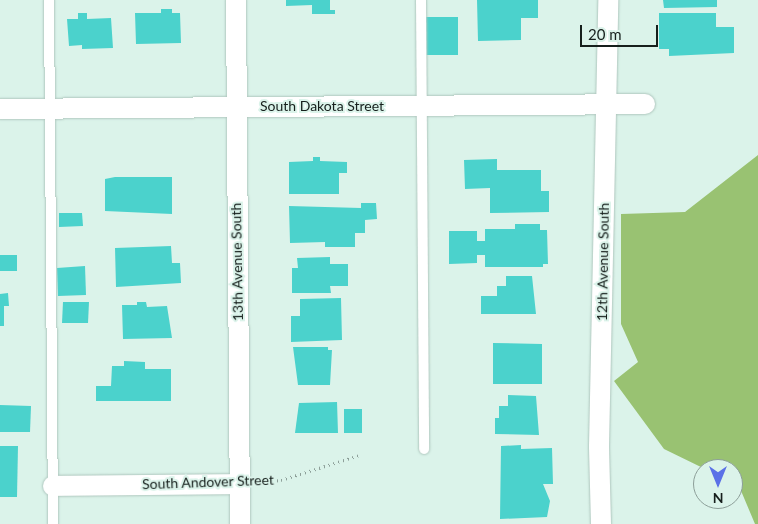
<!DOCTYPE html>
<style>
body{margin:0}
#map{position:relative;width:758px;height:524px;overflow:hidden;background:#dbf3ea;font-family:Lato,sans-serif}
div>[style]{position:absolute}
.forest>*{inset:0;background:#99c272}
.building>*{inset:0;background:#4bd2cc}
.path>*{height:3px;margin-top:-1.5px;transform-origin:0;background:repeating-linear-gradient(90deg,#8d9f99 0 1px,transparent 0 5px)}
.roads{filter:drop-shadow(0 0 1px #aec6bd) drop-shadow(0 0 1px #aec6bd)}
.service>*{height:10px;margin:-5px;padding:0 5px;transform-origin:5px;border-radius:5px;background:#fff}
.minor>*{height:20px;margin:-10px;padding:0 10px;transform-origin:10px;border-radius:10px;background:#fff}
span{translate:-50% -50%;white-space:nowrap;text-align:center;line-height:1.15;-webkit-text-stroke:4px #dbf3ea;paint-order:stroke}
.street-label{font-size:14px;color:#161f1c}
.north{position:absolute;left:693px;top:459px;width:50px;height:50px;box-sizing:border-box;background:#dbf3ea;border:1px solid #8c9e98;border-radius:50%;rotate:180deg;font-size:14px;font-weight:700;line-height:20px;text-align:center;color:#161f1c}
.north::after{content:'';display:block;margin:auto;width:18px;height:22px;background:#5b71e7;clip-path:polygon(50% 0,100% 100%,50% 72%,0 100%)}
.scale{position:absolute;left:580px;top:25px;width:78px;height:22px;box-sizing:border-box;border:2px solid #161f1c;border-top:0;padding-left:6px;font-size:15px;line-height:18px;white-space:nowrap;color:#161f1c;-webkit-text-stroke:4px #dbf3ea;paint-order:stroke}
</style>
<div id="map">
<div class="forest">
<i style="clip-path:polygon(758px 155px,758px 524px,755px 524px,739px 486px,733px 483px,733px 469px,705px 469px,664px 449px,614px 381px,638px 362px,621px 324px,621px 214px,685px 212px)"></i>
</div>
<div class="building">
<i style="clip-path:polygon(286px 0,330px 0,330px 10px,335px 10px,335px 14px,312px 14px,312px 5px,286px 6px)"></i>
<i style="clip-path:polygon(477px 0,538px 0,538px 18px,521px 18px,521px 40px,478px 41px)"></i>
<i style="clip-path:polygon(663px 0,717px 0,717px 7px,664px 8px)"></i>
<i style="clip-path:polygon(161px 9px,172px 9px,172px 13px,180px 13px,181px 43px,136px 44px,135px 13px,161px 13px)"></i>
<i style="clip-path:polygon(78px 13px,87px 13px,87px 19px,111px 18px,113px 48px,82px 49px,82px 45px,69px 46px,67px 19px,78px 19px)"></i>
<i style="clip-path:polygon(659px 13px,716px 13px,716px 27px,734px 27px,734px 53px,669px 56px,669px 49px,659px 49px)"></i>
<i style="clip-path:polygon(425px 17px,458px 17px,458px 55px,425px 55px)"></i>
<i style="clip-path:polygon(313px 157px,320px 157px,320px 161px,347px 162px,347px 173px,339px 173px,339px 194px,289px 194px,289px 162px,313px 161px)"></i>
<i style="clip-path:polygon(497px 159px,497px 170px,541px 170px,541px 191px,549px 191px,549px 212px,490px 213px,490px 188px,465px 189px,464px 160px)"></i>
<i style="clip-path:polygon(115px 177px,172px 177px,172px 214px,105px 211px,105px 179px)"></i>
<i style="clip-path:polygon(361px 203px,376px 203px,377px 219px,365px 220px,365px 233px,355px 233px,355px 247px,325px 247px,325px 242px,290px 243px,289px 206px,361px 208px)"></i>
<i style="clip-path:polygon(59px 213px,82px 213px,83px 226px,59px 227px)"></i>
<i style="clip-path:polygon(515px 224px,540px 224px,540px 230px,547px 230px,548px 264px,543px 264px,543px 267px,485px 267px,485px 255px,477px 255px,477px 263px,449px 264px,449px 231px,477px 231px,477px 241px,485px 241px,485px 229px,515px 229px)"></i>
<i style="clip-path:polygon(171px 246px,172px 263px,180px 263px,181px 283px,116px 287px,115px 248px)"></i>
<i style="clip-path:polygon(0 255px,17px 255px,17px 271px,0 271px)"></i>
<i style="clip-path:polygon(330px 257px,330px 264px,348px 264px,348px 286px,330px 286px,331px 293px,292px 293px,292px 268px,298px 268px,297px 258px)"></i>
<i style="clip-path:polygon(85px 266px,86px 295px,58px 296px,57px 268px)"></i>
<i style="clip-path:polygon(506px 276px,532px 276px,536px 314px,481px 314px,481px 296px,497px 296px,497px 286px,506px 286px)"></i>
<i style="clip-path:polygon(8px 293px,9px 306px,4px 306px,4px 326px,0 326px,0 294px)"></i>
<i style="clip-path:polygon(341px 298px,342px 340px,291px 342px,291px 316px,300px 316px,300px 299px)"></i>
<i style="clip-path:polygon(63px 302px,89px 302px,88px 323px,62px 323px)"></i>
<i style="clip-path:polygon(137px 302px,146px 302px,147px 307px,167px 306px,172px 338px,123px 339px,122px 305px,137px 305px)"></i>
<i style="clip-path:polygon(493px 343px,542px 344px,542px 384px,493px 384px)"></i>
<i style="clip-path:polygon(293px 347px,328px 347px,328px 350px,332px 350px,330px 385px,298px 385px)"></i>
<i style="clip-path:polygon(124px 361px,145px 362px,145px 369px,171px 369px,171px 401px,96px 401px,96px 386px,111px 386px,112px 366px,124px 366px)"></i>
<i style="clip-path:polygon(508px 395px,536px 396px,539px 435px,495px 434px,495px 418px,499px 418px,499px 406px,508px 406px)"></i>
<i style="clip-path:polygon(337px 402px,338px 433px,295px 433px,299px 403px)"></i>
<i style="clip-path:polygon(0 405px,31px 406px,30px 432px,0 432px)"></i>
<i style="clip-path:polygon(344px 409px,362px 409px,362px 433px,344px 433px)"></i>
<i style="clip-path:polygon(521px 445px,521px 449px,552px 448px,553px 484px,543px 484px,550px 501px,547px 517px,500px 519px,501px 446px)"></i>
<i style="clip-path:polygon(0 446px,18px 446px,17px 497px,0 497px)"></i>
</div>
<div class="path">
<i style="left:262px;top:482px;width:19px;rotate:-6deg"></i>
<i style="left:281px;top:480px;width:83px;rotate:-17.6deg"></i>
</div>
<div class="roads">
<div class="service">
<i style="left:49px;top:0;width:524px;rotate:89.56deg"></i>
<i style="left:421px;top:0;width:449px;rotate:89.6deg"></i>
</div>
<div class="minor">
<i style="left:236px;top:0;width:524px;rotate:89.56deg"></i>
<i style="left:0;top:109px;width:645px;rotate:-0.44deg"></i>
<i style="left:53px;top:486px;width:186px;rotate:-0.6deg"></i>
<i style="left:601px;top:524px;width:78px;rotate:-91.5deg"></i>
<i style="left:599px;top:446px;width:446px;rotate:-88.8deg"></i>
</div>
</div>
<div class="street-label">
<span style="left:322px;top:106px">South Dakota Street</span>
<span style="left:237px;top:262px;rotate:-91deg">13th Avenue South</span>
<span style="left:603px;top:262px;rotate:-89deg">12th Avenue South</span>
<span style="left:208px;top:482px;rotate:-2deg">South Andover Street</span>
</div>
<div class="north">N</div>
<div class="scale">20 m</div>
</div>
